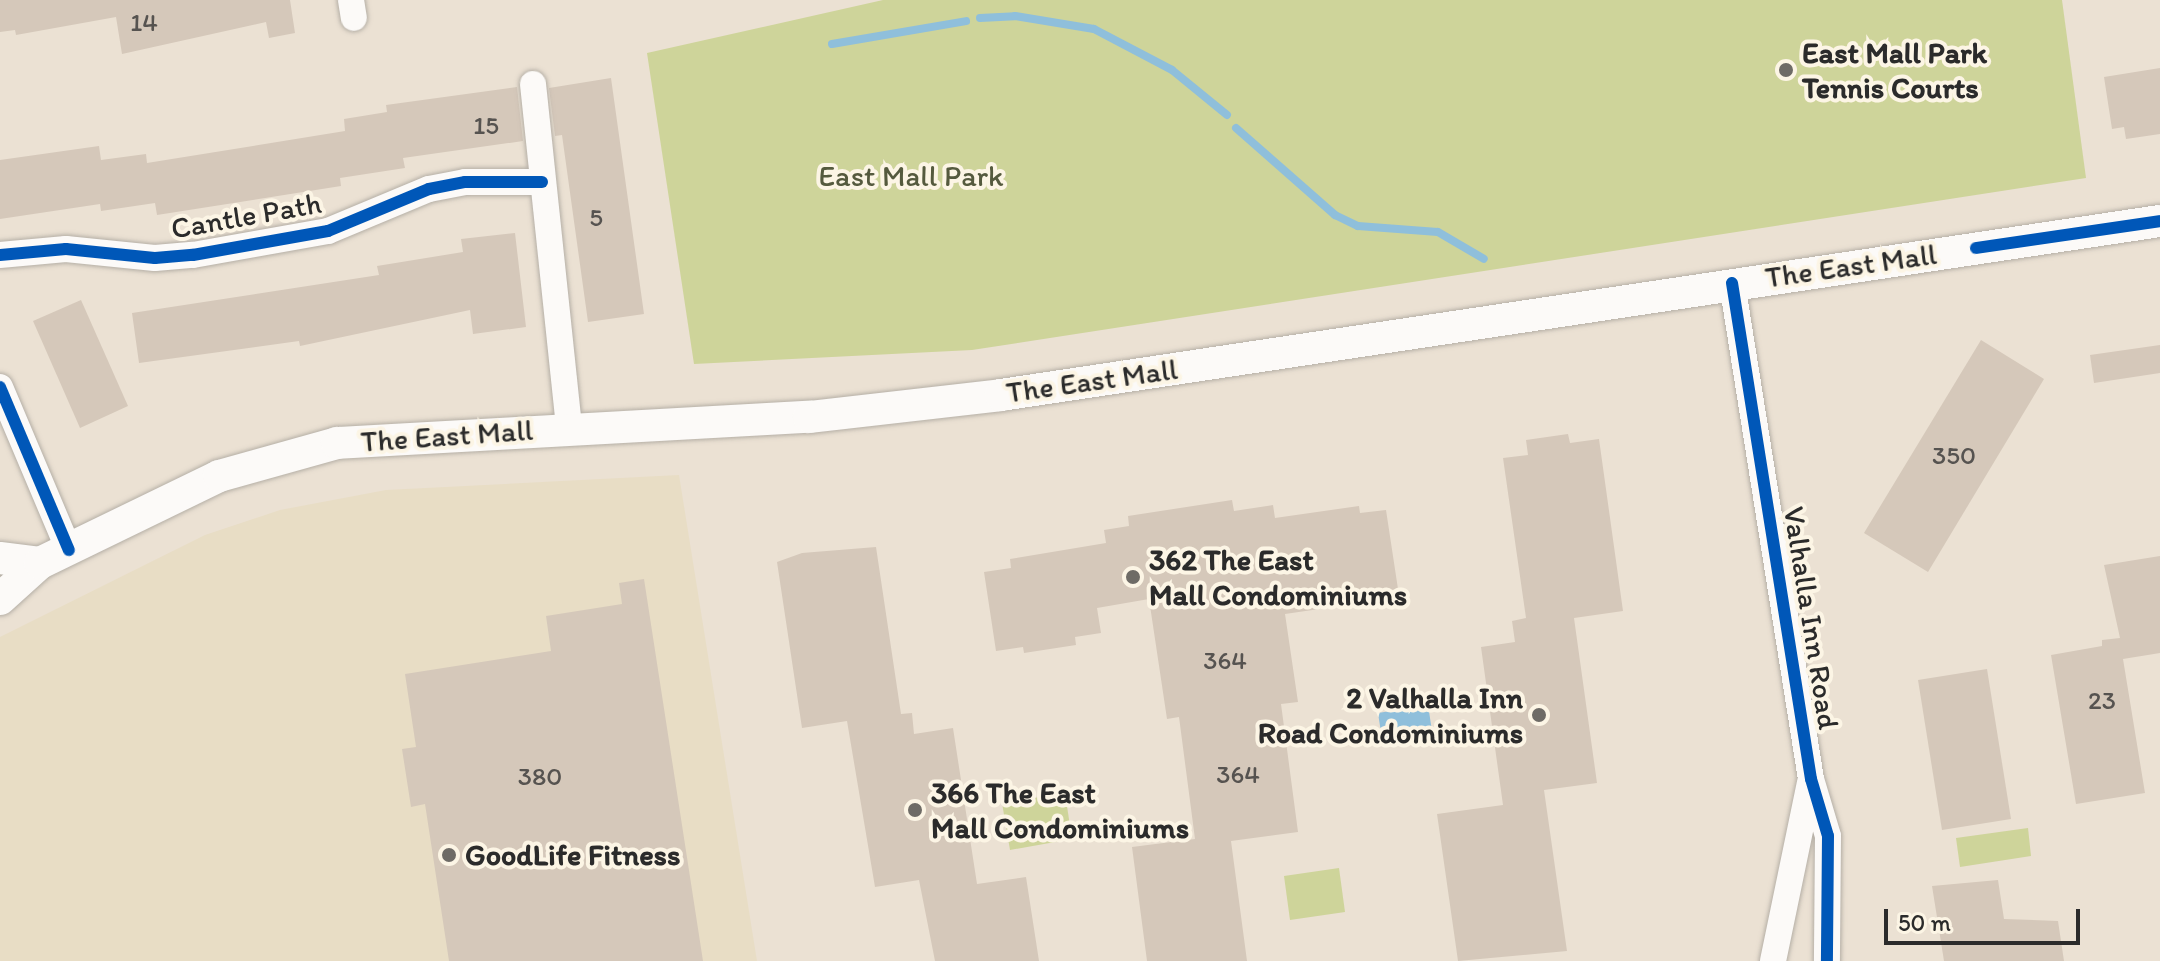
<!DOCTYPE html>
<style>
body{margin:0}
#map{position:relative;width:2160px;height:961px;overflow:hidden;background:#ebe1d3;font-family:Itim,sans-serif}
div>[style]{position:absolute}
.built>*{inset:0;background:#e8ddc5}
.green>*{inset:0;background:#ced49a}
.water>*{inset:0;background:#8fbfdb}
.stream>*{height:8px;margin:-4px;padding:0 4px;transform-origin:4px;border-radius:4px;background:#8fbfdb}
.building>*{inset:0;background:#d5c8ba}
.roads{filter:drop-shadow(0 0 2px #b5afa6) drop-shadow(0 0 2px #b5afa6)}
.minor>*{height:26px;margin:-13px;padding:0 13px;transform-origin:13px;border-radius:13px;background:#fcfaf8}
.major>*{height:32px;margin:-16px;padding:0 16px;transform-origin:16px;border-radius:16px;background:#fcfaf8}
.cycleway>*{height:12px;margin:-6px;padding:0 6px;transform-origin:6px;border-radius:6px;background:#0057b8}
.dots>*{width:22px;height:22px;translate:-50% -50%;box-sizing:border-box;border:4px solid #fcf5e5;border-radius:50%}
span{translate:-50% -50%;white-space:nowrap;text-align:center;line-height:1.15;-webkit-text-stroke:8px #fcf5e5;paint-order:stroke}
.number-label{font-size:26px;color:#565350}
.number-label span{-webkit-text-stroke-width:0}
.poi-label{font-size:30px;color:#2b2b2b;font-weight:700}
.left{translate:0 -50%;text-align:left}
.right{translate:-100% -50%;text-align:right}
.park-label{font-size:30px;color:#555a3e}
.street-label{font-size:30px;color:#2b2b2b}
.scale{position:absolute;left:1884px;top:909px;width:196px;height:36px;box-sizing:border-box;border:4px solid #2b2b2b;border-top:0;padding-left:10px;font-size:24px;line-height:28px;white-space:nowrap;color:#2b2b2b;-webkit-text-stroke:6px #fcf5e5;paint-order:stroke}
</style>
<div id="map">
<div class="built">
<i style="clip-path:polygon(679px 475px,757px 961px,0 961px,0 637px,205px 535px,280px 510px,386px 490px)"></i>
</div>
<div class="green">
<i style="clip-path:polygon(883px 0,2062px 0,2086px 178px,972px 350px,694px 364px,647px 53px)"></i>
<i style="clip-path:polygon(1065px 793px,1072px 839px,1010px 850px,1002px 803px)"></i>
<i style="clip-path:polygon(2028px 828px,2031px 856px,1960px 867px,1956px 838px)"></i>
<i style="clip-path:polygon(1339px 868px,1345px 912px,1290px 920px,1284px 876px)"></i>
</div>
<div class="water">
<i style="clip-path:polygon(1428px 705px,1432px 731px,1382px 739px,1378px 713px)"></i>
</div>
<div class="stream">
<i style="left:980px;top:18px;width:35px;rotate:-3deg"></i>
<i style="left:1015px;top:16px;width:80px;rotate:9.3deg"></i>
<i style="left:1094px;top:29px;width:88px;rotate:27.7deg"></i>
<i style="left:1172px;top:70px;width:71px;rotate:39.3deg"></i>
<i style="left:832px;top:44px;width:136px;rotate:-9.7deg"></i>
<i style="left:1236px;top:128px;width:132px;rotate:41.3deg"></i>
<i style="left:1335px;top:215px;width:25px;rotate:26deg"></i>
<i style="left:1358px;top:226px;width:80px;rotate:4.3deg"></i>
<i style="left:1438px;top:232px;width:53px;rotate:30.4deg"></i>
</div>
<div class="building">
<i style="clip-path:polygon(0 0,290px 0,295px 33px,269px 38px,266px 22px,122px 54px,116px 17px,16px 35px,15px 30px,0 32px)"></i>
<i style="clip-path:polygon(2160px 68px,2160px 134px,2126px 139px,2124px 127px,2112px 129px,2104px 77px)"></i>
<i style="clip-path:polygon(611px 78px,644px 314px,588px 322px,562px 135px,555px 136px,549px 88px)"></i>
<i style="clip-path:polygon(517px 87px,523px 141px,403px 158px,405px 168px,340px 178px,341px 186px,157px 215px,155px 203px,101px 211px,100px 204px,0 219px,0 160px,99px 146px,101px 160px,146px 154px,147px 163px,345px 131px,344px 119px,387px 112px,386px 105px)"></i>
<i style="clip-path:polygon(515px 233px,526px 327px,473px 334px,470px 310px,300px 346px,299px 341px,139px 363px,132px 313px,379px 275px,377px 266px,463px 252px,461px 239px)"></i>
<i style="clip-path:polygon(81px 300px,128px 406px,80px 428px,33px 321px)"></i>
<i style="clip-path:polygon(1981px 340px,2044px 379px,1928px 572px,1864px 533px)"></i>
<i style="clip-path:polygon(2160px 345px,2160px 373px,2094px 383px,2090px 355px)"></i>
<i style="clip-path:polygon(1568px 434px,1570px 443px,1599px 439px,1623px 611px,1574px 618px,1597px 783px,1544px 790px,1567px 951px,1458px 961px,1437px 814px,1503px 805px,1481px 647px,1515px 642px,1512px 621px,1526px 618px,1503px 458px,1528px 455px,1526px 440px)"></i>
<i style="clip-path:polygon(1232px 500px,1234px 511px,1273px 505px,1275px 518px,1359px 506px,1360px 513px,1386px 510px,1398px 589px,1373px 593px,1374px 601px,1285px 614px,1298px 702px,1281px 704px,1298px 832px,1231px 841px,1247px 961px,1147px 961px,1132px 847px,1195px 839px,1179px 717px,1167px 719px,1149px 599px,1097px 608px,1101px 633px,1075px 637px,1076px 645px,1024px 653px,1023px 647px,996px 651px,984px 572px,1011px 568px,1010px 559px,1106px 543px,1104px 530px,1129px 526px,1128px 516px)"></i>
<i style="clip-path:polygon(876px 547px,901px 714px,912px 713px,914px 734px,953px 728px,977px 884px,1026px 877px,1039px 961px,935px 961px,919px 880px,875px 887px,847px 721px,802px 728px,777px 562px,802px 553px)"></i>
<i style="clip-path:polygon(2160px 556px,2160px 653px,2123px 659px,2145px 793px,2076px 804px,2051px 655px,2102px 646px,2102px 640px,2120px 638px,2104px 565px)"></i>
<i style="clip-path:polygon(644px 579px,703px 961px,449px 961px,425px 804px,411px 807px,402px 749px,416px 747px,405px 674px,551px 651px,546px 616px,622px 604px,619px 583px)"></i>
<i style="clip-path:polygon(1987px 669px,2011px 819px,1942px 830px,1918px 680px)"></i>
<i style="clip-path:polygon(1998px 880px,2004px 919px,2058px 921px,2064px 961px,1944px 961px,1932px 886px)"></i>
</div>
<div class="roads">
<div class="minor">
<i style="left:351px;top:0;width:18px;rotate:81deg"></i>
<i style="left:533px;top:84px;width:346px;rotate:84deg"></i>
<i style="left:0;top:255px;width:66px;rotate:-5.2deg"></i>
<i style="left:66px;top:249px;width:89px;rotate:5.8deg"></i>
<i style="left:155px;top:258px;width:38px;rotate:-5deg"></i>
<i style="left:193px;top:255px;width:137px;rotate:-10.1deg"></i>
<i style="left:328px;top:231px;width:109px;rotate:-22.6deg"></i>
<i style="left:429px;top:189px;width:37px;rotate:-11deg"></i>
<i style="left:465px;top:182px;width:77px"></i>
<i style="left:1732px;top:283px;width:502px;rotate:80.95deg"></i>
<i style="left:1811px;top:779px;width:59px;rotate:73.4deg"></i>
<i style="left:1828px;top:836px;width:125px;rotate:90.5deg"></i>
<i style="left:0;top:387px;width:177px;rotate:67.1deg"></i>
<i style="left:1773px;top:961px;width:182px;rotate:-78.3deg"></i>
</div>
<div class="major">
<i style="left:0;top:558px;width:40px;rotate:7.1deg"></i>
<i style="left:0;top:599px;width:54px;rotate:-42deg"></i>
<i style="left:40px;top:563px;width:199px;rotate:-25.9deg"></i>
<i style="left:219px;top:476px;width:123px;rotate:-15.6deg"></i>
<i style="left:337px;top:443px;width:473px;rotate:-3.2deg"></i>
<i style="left:809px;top:417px;width:193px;rotate:-6.5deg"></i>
<i style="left:1001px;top:395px;width:1172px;rotate:-8.54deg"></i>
</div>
</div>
<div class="cycleway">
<i style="left:1976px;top:248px;width:186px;rotate:-8.3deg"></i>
<i style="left:0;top:255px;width:66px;rotate:-5.2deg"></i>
<i style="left:66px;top:249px;width:89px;rotate:5.8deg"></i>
<i style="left:155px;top:258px;width:38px;rotate:-5deg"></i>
<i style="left:193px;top:255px;width:137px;rotate:-10.1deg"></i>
<i style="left:328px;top:231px;width:109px;rotate:-22.6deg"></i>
<i style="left:429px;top:189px;width:37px;rotate:-11deg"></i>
<i style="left:465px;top:182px;width:77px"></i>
<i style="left:1732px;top:283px;width:502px;rotate:80.95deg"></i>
<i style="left:1811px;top:779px;width:59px;rotate:73.4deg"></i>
<i style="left:1828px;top:836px;width:125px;rotate:90.5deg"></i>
<i style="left:0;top:387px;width:177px;rotate:67.1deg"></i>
</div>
<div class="dots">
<i style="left:1786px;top:70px;background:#6e6b66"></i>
<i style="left:1133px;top:577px;background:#6e6b66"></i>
<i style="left:1539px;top:715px;background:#6e6b66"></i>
<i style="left:915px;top:810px;background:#6e6b66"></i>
<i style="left:449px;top:855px;background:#6e6b66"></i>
</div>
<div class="number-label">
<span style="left:144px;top:23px">14</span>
<span style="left:486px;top:126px">15</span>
<span style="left:596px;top:218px">5</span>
<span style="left:1954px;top:456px">350</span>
<span style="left:1225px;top:661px">364</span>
<span style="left:2102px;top:701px">23</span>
<span style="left:1238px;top:775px">364</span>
<span style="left:540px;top:777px">380</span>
</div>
<div class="poi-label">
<span class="left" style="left:1802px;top:70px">East Mall Park<br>Tennis Courts</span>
<span class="left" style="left:1149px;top:577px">362 The East<br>Mall Condominiums</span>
<span class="right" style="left:1523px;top:715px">2 Valhalla Inn<br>Road Condominiums</span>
<span class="left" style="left:931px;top:810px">366 The East<br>Mall Condominiums</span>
<span class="left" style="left:465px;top:855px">GoodLife Fitness</span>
</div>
<div class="park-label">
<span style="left:911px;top:176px">East Mall Park</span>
</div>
<div class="street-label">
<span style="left:246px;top:216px;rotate:-10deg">Cantle Path</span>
<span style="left:1851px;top:266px;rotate:-8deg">The East Mall</span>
<span style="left:1092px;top:381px;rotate:-8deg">The East Mall</span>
<span style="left:447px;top:436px;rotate:-4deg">The East Mall</span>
<span style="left:1811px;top:618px;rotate:81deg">Valhalla Inn Road</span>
</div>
<div class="scale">50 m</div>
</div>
